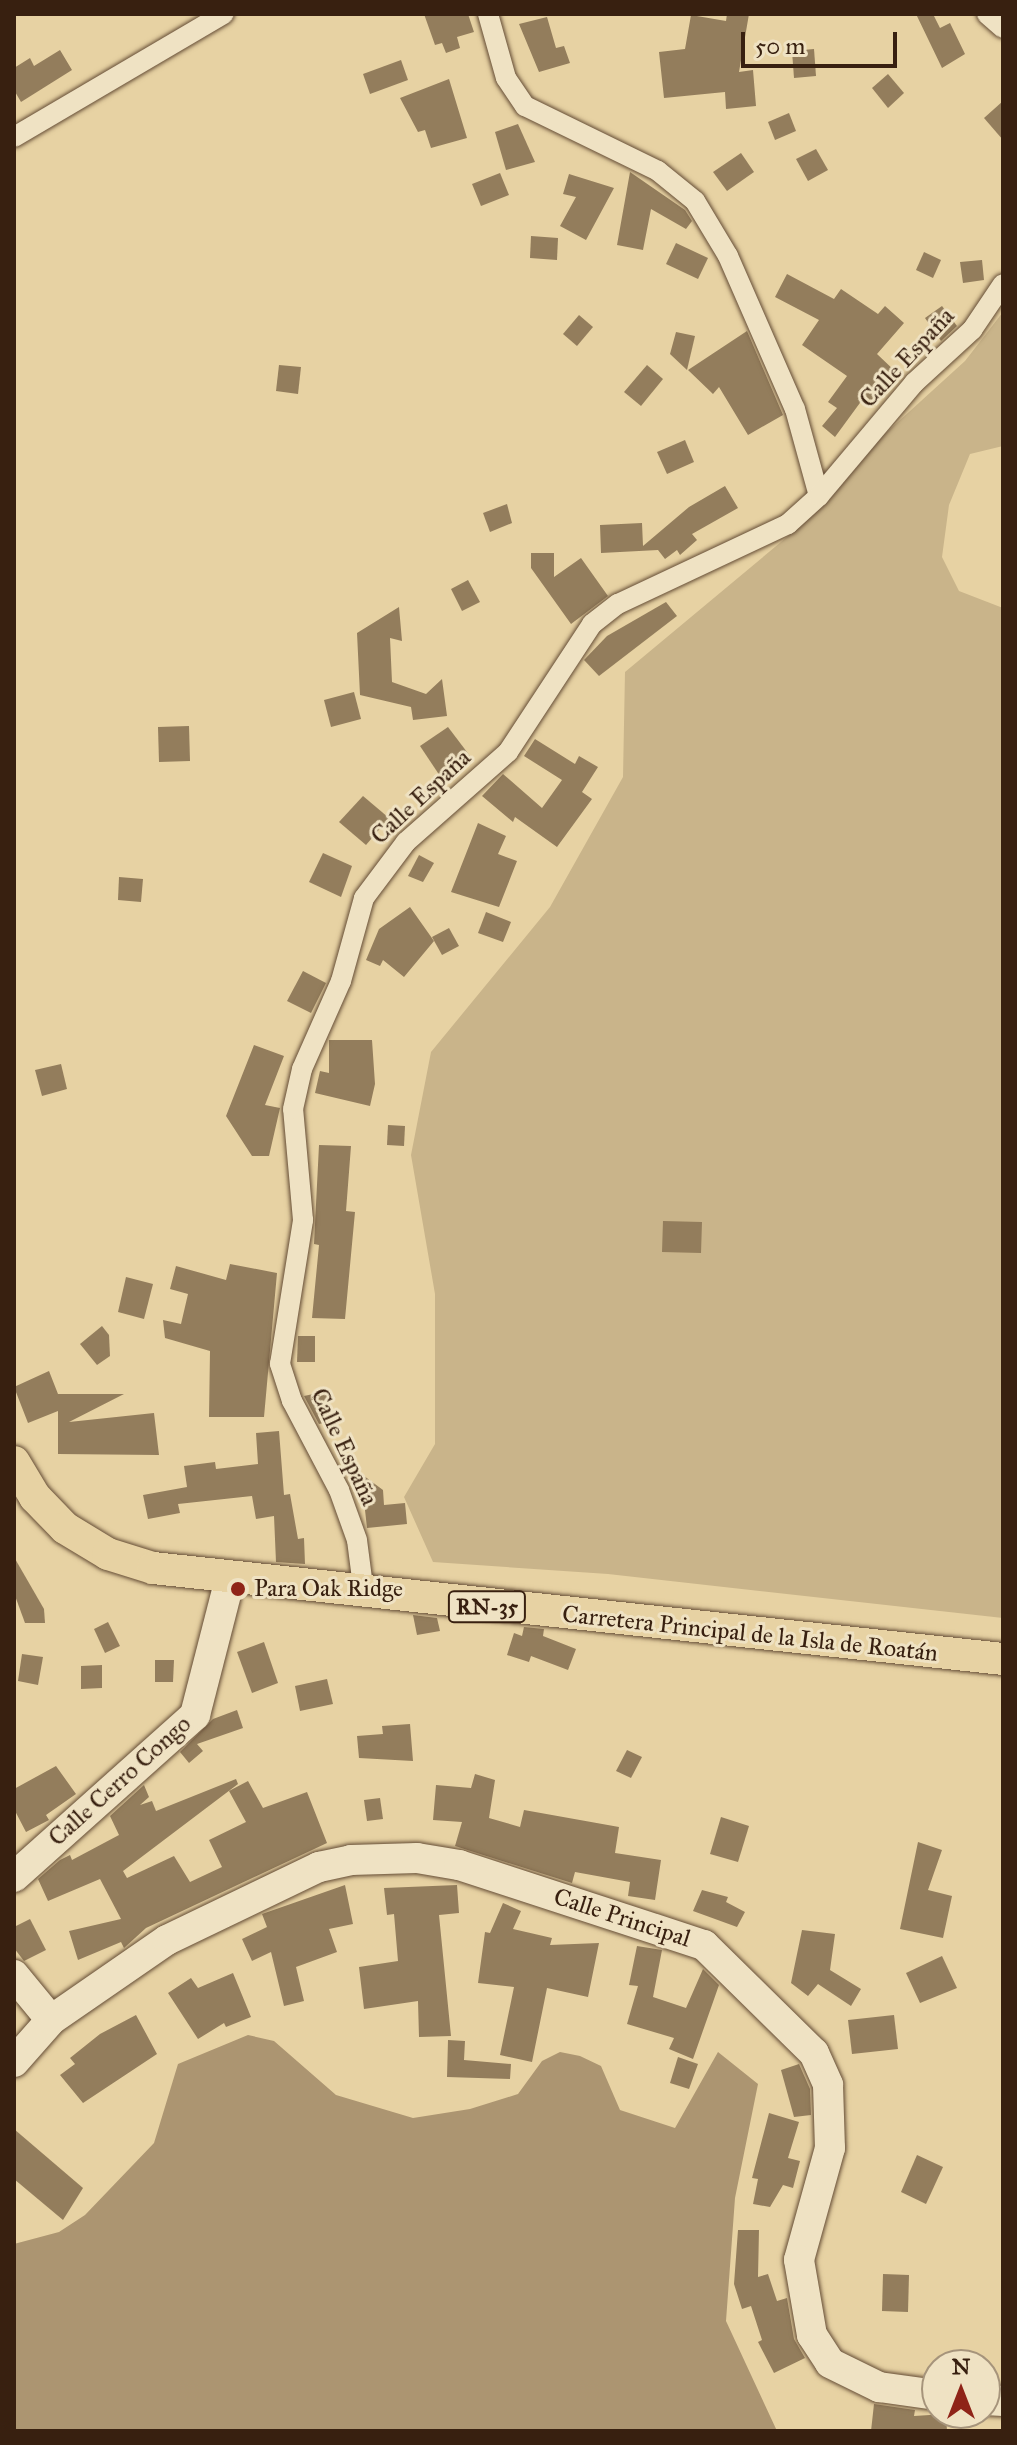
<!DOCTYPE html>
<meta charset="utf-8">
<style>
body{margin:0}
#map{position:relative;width:1017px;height:2445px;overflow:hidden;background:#e7d2a3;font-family:"IM FELL Great Primer",serif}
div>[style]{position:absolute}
.green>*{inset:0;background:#c9b48a}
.water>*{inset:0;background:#ac9571}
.building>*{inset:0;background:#937d5c}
.roads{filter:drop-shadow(0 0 2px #644c35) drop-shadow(0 0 2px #644c35)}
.street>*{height:20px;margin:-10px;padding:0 10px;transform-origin:10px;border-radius:10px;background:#efe2c3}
.secondary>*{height:30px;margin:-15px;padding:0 15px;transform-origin:15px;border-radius:15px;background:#efe2c3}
.primary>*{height:32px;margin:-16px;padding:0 16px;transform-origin:16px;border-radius:16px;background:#e7d2a3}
.dots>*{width:22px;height:22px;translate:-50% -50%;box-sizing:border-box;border:4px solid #efe2c3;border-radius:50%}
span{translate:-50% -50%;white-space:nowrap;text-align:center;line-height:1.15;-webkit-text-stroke:6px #efe2c3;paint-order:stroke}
.shield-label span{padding:2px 6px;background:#efe2c3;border:2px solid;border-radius:6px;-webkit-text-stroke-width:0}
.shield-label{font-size:22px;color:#382010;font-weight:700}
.street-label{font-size:24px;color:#382010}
.poi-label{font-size:24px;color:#382010}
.left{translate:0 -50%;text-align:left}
.frame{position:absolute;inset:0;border:16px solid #382010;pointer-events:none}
.north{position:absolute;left:921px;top:2349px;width:80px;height:80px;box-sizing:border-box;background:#efe2c3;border:2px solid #a6947b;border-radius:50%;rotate:0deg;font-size:22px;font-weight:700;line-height:32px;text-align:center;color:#382010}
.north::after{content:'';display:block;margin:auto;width:28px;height:36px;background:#8f2418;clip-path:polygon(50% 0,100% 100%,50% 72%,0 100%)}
.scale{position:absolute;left:741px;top:32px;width:156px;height:36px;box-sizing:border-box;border:4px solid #382010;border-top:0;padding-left:10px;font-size:24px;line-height:28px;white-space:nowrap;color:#382010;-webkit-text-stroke:6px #efe2c3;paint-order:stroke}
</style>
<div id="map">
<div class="green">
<i style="clip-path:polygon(1003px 312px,1003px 446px,970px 454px,949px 505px,942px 557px,959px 591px,1003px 608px,1003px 1618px,608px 1574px,433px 1562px,404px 1497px,435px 1444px,435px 1294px,411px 1155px,431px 1052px,550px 907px,623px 777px,625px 672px,799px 527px,833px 481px,965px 361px)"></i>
</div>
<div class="water">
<i style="clip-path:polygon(248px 2035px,274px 2041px,336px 2095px,413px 2118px,470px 2109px,518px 2094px,542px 2061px,560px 2052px,580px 2056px,601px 2066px,620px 2110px,675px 2128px,718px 2052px,758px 2084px,735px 2198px,726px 2321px,777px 2431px,14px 2431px,14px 2244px,59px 2232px,85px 2215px,154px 2143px,178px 2064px)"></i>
</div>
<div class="building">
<i style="clip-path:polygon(424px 14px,468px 14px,474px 32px,457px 37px,460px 48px,446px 53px,442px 43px,435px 45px)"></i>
<i style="clip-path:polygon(727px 14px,749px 14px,739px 72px,753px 70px,756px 106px,726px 109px,725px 92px,664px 98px,659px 52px,685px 49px,691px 15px,726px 21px)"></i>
<i style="clip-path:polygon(916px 14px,933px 14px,940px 28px,950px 23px,965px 54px,942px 68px)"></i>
<i style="clip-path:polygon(547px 17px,556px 48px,564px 46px,570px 63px,539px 72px,519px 24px)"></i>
<i style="clip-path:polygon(814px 49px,816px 76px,794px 78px,792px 51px)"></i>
<i style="clip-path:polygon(60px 50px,72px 70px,21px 102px,14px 90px,14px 68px,30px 58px,34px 66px)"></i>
<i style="clip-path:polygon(401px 60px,408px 80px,370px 94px,363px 74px)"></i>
<i style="clip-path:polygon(888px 74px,904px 93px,888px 108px,872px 88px)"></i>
<i style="clip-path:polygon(449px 79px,467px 138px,431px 148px,425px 130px,418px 132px,400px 98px)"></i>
<i style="clip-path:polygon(1003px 101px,1003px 140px,984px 118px)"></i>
<i style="clip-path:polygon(789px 113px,796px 131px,775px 140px,768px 122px)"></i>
<i style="clip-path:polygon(518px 124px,535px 162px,506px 170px,495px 132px)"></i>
<i style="clip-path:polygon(816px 149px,828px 170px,808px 181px,796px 159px)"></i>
<i style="clip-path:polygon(741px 153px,754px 172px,727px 191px,713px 172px)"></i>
<i style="clip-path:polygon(630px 172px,685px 210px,692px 221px,686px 229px,651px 209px,643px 250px,617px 245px)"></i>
<i style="clip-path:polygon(500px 173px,509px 195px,481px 206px,472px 184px)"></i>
<i style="clip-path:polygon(569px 174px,614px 188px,586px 240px,560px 226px,576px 197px,563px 194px)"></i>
<i style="clip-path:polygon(531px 236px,558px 238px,557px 260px,530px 258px)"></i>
<i style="clip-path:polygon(676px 243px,708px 258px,698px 279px,666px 264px)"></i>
<i style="clip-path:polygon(924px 252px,941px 260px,933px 278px,916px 270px)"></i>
<i style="clip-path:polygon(982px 260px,984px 280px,963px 283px,960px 262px)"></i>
<i style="clip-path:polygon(787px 274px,834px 299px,841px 289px,878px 314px,885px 306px,904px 323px,877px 354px,897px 373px,871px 401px,865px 396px,835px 437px,822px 426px,837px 408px,828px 402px,847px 376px,802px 345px,819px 320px,775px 297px)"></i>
<i style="clip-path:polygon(942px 306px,957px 326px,941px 341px,925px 318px)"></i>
<i style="clip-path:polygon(579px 315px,593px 327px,577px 346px,563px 334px)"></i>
<i style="clip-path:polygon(747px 331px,783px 415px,748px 435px,719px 387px,713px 394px,688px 370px)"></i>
<i style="clip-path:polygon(676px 332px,695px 336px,687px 370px,670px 354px)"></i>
<i style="clip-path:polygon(279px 365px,301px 367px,298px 394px,276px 391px)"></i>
<i style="clip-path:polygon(647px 365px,663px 379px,641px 406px,624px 392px)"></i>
<i style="clip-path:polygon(685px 440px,694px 462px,667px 474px,657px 452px)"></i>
<i style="clip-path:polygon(725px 486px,738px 508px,692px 534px,697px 540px,680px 555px,677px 550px,665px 559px,658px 550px,601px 553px,600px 525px,642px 523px,643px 546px,689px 507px)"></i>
<i style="clip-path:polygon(507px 504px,512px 523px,490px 532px,483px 513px)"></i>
<i style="clip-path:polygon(531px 553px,554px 553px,554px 577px,581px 558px,608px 596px,571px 624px,531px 568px)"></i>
<i style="clip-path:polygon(468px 580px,480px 602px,462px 611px,451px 589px)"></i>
<i style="clip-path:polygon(666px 602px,677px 616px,599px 676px,584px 660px,607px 636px)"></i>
<i style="clip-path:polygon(399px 607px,402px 641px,390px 638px,392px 682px,426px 694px,442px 679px,447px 716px,413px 720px,411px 707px,360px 695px,357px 633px)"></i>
<i style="clip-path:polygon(354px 692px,361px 719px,331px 727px,324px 700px)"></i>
<i style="clip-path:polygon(189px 726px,190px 761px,159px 762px,158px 727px)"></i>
<i style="clip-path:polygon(448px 727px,470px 756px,440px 776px,420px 746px)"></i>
<i style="clip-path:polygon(535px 739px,575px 764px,579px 756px,598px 767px,582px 792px,592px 799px,557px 847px,515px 817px,513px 822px,482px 796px,503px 774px,542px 808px,562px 780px,524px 756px)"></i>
<i style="clip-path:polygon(363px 796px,389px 818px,366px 845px,339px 822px)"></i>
<i style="clip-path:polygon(478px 823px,506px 836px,498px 854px,517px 861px,499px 907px,451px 892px)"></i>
<i style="clip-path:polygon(323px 853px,352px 866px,341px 897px,309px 882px)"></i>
<i style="clip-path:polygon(419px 855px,434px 863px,423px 882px,408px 876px)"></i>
<i style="clip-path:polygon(119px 877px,143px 879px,141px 902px,118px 900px)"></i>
<i style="clip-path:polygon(410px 907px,434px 941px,404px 977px,383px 960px,380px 966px,366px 960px,379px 929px)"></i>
<i style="clip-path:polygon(486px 912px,511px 922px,503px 942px,478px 933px)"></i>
<i style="clip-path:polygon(449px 928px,459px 946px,442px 955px,432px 937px)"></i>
<i style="clip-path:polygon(303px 971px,326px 983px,311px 1013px,287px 1001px)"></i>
<i style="clip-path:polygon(329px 1040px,372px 1040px,375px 1084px,370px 1106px,315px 1093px,320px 1071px,329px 1073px)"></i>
<i style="clip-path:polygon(254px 1045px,284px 1056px,265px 1105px,280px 1108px,269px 1156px,252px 1156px,226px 1116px)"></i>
<i style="clip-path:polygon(61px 1064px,67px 1089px,42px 1096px,35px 1070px)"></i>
<i style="clip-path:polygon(388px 1125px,405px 1126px,404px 1146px,387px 1145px)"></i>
<i style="clip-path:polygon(319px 1145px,351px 1146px,346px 1211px,355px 1212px,345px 1319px,312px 1318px,319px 1245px,314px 1244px)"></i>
<i style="clip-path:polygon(663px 1221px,702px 1222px,701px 1253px,662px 1252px)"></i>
<i style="clip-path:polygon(230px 1264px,277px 1273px,264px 1417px,209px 1417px,210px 1351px,165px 1338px,163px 1320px,181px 1324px,188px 1294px,170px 1289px,176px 1266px,226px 1280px)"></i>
<i style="clip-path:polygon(126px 1277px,153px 1284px,144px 1319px,118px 1312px)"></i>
<i style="clip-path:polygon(102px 1326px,109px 1335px,110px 1356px,97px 1365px,80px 1344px)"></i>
<i style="clip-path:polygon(298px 1336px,315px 1336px,315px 1362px,297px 1362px)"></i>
<i style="clip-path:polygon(49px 1371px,58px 1394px,124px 1394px,69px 1422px,154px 1413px,159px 1455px,58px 1454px,58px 1411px,28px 1423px,14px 1387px)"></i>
<i style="clip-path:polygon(327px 1391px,333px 1421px,319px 1424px,304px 1396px)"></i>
<i style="clip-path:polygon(279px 1431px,284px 1495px,290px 1494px,298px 1539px,304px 1538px,305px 1564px,276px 1562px,274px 1516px,256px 1519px,252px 1496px,178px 1504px,180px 1513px,148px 1519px,143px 1495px,187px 1487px,184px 1466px,215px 1462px,216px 1469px,258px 1464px,256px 1433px)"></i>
<i style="clip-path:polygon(360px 1473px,383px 1490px,384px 1505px,405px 1503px,407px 1524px,367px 1528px,364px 1501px,351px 1484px)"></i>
<i style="clip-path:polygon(14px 1557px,44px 1609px,45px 1623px,25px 1623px,14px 1593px)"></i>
<i style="clip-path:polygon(413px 1615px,437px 1618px,440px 1631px,417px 1635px)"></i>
<i style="clip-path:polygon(108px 1622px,120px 1646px,105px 1653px,94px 1629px)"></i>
<i style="clip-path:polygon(524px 1627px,544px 1629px,543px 1636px,576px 1649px,568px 1670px,531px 1656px,529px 1662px,507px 1655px,514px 1633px,522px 1636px)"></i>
<i style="clip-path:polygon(264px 1642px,278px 1683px,252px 1693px,237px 1652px)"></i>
<i style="clip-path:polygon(22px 1654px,43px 1657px,38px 1685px,18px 1681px)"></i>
<i style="clip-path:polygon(155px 1660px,174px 1660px,173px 1682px,155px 1682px)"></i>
<i style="clip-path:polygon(102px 1665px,102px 1688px,81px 1689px,81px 1666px)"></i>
<i style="clip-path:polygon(327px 1679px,333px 1704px,300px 1711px,295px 1686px)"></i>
<i style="clip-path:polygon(237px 1710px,243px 1728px,197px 1744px,203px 1751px,189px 1763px,180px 1752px,213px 1719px)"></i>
<i style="clip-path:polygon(410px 1724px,413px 1761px,359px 1758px,357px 1736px,383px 1734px,382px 1726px)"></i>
<i style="clip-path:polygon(627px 1750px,642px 1757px,631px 1778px,616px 1771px)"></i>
<i style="clip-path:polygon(56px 1766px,76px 1794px,46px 1815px,49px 1820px,26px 1832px,14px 1809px,14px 1789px)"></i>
<i style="clip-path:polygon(475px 1774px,495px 1780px,489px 1818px,520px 1827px,524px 1810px,619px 1827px,615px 1853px,661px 1860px,655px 1900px,628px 1896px,630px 1882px,575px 1872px,572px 1883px,455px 1846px,462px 1822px,433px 1820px,436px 1785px,471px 1788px)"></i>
<i style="clip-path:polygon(236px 1779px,238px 1784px,123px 1871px,127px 1878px,174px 1856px,190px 1882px,222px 1867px,209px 1840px,246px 1822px,229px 1791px,248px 1781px,263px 1808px,307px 1792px,327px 1843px,146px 1928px,124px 1948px,121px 1942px,78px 1960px,69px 1931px,121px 1919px,100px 1879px,48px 1901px,38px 1879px,60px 1860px,70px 1855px,72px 1860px,119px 1835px,110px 1816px,144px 1785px,149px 1797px,140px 1805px,152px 1801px,156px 1811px)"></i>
<i style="clip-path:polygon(380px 1798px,383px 1819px,367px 1821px,364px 1800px)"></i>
<i style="clip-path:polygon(721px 1817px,749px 1826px,738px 1862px,710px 1854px)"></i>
<i style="clip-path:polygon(918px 1842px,942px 1850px,928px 1890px,952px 1896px,943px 1938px,900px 1929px)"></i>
<i style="clip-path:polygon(345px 1885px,353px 1924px,329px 1929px,337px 1952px,296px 1967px,304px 2001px,284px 2006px,271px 1952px,252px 1961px,242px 1939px,267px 1927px,262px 1914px)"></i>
<i style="clip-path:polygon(457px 1885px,459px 1913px,439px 1915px,451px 2036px,419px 2037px,418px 2001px,364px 2009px,359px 1967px,398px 1961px,394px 1914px,387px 1915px,384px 1888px)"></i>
<i style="clip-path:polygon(702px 1890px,728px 1897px,726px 1902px,745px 1912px,737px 1927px,693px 1911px)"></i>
<i style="clip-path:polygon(503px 1903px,521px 1911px,513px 1929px,552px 1938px,550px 1945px,599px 1943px,588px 1997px,547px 1988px,532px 2062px,500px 2055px,514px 1987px,478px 1983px,485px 1932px,490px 1933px)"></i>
<i style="clip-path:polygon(30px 1919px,46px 1950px,24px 1961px,14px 1948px,14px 1927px)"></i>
<i style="clip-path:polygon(802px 1930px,835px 1934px,830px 1970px,861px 1989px,851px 2006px,818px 1984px,808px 1996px,791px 1983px)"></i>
<i style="clip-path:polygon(637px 1946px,662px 1950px,653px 1997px,686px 2008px,703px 1969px,719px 1985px,693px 2059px,669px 2049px,674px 2038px,627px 2024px,638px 1986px,629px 1985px)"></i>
<i style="clip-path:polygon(942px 1956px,957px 1988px,920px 2003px,906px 1973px)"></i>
<i style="clip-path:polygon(233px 1973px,251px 2017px,226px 2027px,224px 2023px,198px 2039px,168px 1993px,191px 1978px,198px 1988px)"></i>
<i style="clip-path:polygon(136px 2015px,157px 2054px,83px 2103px,60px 2075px,75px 2064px,70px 2058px,100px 2034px)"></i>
<i style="clip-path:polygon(894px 2015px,898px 2049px,852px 2054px,848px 2020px)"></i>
<i style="clip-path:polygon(448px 2040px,465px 2041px,464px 2060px,511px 2064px,510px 2079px,447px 2077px)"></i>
<i style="clip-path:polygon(678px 2057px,698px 2064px,689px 2089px,670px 2083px)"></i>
<i style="clip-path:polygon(799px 2064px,810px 2089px,811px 2115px,794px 2117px,781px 2070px)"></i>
<i style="clip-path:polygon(769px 2113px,799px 2122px,788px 2158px,800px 2161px,793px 2188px,783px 2185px,770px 2207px,753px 2204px,758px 2179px,752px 2178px)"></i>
<i style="clip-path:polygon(14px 2129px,83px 2188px,63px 2220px,14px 2179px)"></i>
<i style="clip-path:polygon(917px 2155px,943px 2167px,926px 2204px,901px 2192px)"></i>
<i style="clip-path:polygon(738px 2230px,759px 2230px,758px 2277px,768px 2274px,777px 2301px,787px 2298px,794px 2339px,805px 2358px,774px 2373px,758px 2342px,762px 2340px,751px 2306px,742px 2309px,734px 2284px)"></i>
<i style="clip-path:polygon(883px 2274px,909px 2275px,908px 2312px,882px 2311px)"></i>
<i style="clip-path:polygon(874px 2404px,915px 2410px,914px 2416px,946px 2414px,947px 2431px,871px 2431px)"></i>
</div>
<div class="roads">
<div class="street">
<i style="left:488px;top:14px;width:66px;rotate:74.3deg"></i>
<i style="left:506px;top:78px;width:34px;rotate:56deg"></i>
<i style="left:525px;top:106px;width:148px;rotate:26deg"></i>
<i style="left:658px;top:171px;width:48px;rotate:39deg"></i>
<i style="left:695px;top:201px;width:64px;rotate:59deg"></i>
<i style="left:728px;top:256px;width:167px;rotate:66.4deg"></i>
<i style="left:795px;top:409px;width:90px;rotate:74.6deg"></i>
<i style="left:987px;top:14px;width:21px;rotate:41deg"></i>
<i style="left:14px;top:137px;width:243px;rotate:-30.4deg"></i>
<i style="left:364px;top:1594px;width:54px;rotate:-97.4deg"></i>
<i style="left:357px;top:1540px;width:53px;rotate:-109.8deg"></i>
<i style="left:339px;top:1490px;width:101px;rotate:-117.8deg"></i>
<i style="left:292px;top:1401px;width:39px;rotate:-108deg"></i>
<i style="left:280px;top:1364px;width:146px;rotate:-80.9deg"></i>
<i style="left:303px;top:1220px;width:111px;rotate:-95.1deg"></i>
<i style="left:293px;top:1109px;width:41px;rotate:-77.3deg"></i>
<i style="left:302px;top:1069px;width:96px;rotate:-66.1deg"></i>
<i style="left:341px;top:981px;width:86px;rotate:-74.5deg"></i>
<i style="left:364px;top:898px;width:70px;rotate:-53.1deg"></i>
<i style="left:406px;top:842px;width:136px;rotate:-41.4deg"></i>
<i style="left:508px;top:752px;width:153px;rotate:-56.7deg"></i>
<i style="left:592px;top:624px;width:33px;rotate:-38deg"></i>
<i style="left:618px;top:604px;width:188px;rotate:-25.2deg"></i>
<i style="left:788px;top:524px;width:42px;rotate:-42.1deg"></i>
<i style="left:819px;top:496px;width:148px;rotate:-49.9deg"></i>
<i style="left:914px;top:383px;width:79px;rotate:-42.4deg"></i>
<i style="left:972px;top:330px;width:55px;rotate:-56deg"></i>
</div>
<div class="secondary">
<i style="left:14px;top:1877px;width:243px;rotate:-41.8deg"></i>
<i style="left:195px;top:1715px;width:140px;rotate:-75.6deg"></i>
<i style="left:14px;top:1975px;width:58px;rotate:50.6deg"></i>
<i style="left:14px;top:2062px;width:56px;rotate:-48.6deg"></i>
<i style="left:51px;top:2020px;width:141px;rotate:-34.6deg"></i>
<i style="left:167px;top:1940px;width:169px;rotate:-25.7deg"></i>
<i style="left:319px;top:1867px;width:33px;rotate:-12deg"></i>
<i style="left:351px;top:1860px;width:66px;rotate:-1.7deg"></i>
<i style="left:417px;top:1858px;width:43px;rotate:9.5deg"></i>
<i style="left:459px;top:1865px;width:258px;rotate:18.1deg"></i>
<i style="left:704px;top:1945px;width:154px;rotate:44.5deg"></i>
<i style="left:814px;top:2053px;width:35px;rotate:66deg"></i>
<i style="left:828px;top:2085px;width:63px;rotate:88.2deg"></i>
<i style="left:830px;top:2148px;width:116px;rotate:105.5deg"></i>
<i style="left:799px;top:2260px;width:76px;rotate:80.2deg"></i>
<i style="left:812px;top:2335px;width:33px;rotate:57deg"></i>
<i style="left:830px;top:2363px;width:55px;rotate:26.1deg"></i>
<i style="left:879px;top:2387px;width:59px;rotate:7.9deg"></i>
<i style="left:985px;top:2400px;width:18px;rotate:3deg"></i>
</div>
<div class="primary">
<i style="left:14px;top:1462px;width:41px;rotate:59deg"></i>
<i style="left:35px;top:1497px;width:43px;rotate:45.9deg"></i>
<i style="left:65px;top:1528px;width:50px;rotate:31.2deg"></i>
<i style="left:108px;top:1554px;width:47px;rotate:17.3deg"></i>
<i style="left:153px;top:1568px;width:855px;rotate:6.11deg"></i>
</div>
</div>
<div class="dots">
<i style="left:238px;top:1589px;background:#8f2418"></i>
</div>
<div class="shield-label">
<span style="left:487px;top:1607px">RN-35</span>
</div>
<div class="street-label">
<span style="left:907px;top:358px;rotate:-47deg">Calle España</span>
<span style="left:421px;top:797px;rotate:-43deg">Calle España</span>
<span style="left:344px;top:1447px;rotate:65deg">Calle España</span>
<span style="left:750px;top:1634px;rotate:6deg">Carretera Principal de la Isla de Roatán</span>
<span style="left:120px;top:1781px;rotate:-42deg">Calle Cerro Congo</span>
<span style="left:622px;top:1918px;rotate:18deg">Calle Principal</span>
</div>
<div class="poi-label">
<span class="left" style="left:254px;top:1589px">Para Oak Ridge</span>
</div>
<div class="frame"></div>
<div class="north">N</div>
<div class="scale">50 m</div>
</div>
